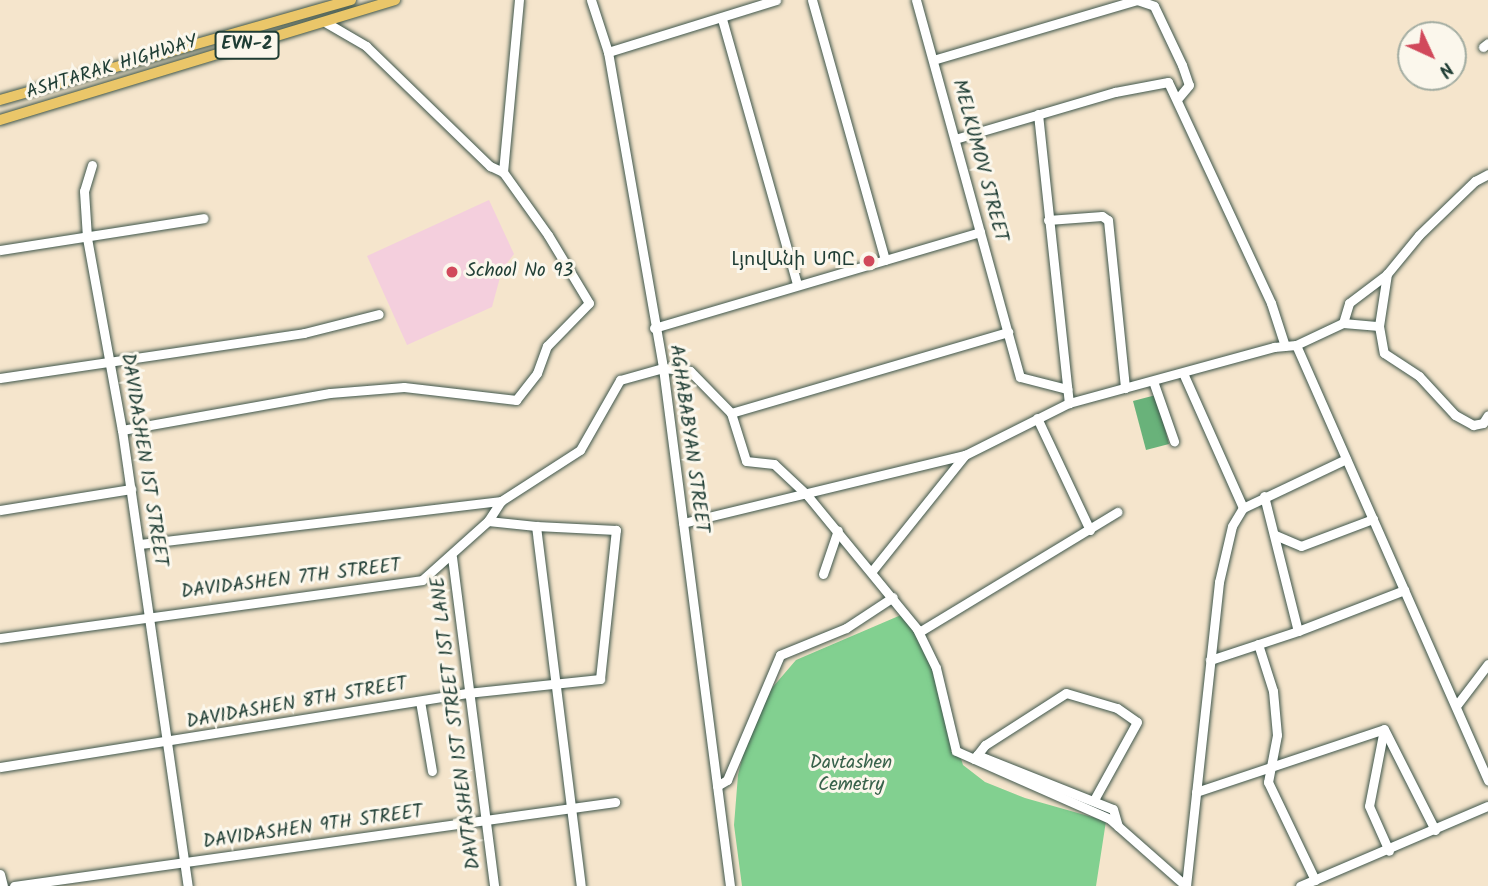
<!DOCTYPE html>
<meta charset="utf-8">
<style>
body{margin:0}
#map{position:relative;width:1488px;height:886px;overflow:hidden;background:#f5e5cc;font-family:Kalam,"Noto Sans Armenian",sans-serif}
div>[style]{position:absolute}
.built>*{inset:0;background:#f4cfdd}
.green>*{inset:0;background:#82d090}
.forest>*{inset:0;background:#69b27a}
.roads{filter:drop-shadow(0 0 2px #3f564b) drop-shadow(0 0 2px #3f564b)}
.minor>*{height:9px;margin:-4.5px;padding:0 4.5px;transform-origin:4.5px;border-radius:4.5px;background:#fff}
.major>*{height:10px;margin:-5px;padding:0 5px;transform-origin:5px;border-radius:5px;background:#eac669}
.dots>*{width:19px;height:19px;translate:-50% -50%;box-sizing:border-box;border:4px solid #fbf7ec;border-radius:50%}
span{translate:-50% -50%;white-space:nowrap;text-align:center;line-height:1.15;-webkit-text-stroke:6px #fbf7ec;paint-order:stroke}
.shield-label span{padding:2px 5px;background:#fbf7ec;border:2px solid;border-radius:5px;-webkit-text-stroke-width:0}
.shield-label{font-size:18px;color:#1f3d34;font-weight:700}
.street-label{font-size:19px;color:#1f3d34}
.poi-label{font-size:19px;color:#1f3d34}
.right{translate:-100% -50%;text-align:right}
.left{translate:0 -50%;text-align:left}
.park-label{font-size:19px;color:#38624b}
.north{position:absolute;left:1397px;top:21px;width:70px;height:70px;box-sizing:border-box;background:#fbf7ec;border:2px solid #a3ada2;border-radius:50%;rotate:135deg;font-size:19px;font-weight:700;line-height:28px;text-align:center;color:#1f3d34}
.north::after{content:'';display:block;margin:auto;width:24px;height:32px;background:#d1495b;clip-path:polygon(50% 0,100% 100%,50% 72%,0 100%)}
</style>
<div id="map">
<div class="built">
<i style="clip-path:polygon(489px 200px,514px 254px,502px 270px,492px 307px,407px 345px,367px 256px)"></i>
</div>
<div class="green">
<i style="clip-path:polygon(901px 615px,927px 648px,963px 765px,985px 782px,1025px 798px,1106px 821px,1096px 886px,742px 886px,734px 825px,738px 775px,747px 739px,772px 688px,796px 660px)"></i>
</div>
<div class="forest">
<i style="clip-path:polygon(1156px 395px,1169px 444px,1146px 450px,1133px 401px)"></i>
</div>
<div class="roads">
<div class="minor">
<i style="left:591px;top:0;width:55px;rotate:71.9deg"></i>
<i style="left:608px;top:52px;width:321px;rotate:80.1deg"></i>
<i style="left:663px;top:368px;width:522px;rotate:82.63deg"></i>
<i style="left:812px;top:0;width:270px;rotate:74.3deg"></i>
<i style="left:916px;top:0;width:391px;rotate:74.6deg"></i>
<i style="left:1020px;top:377px;width:49px;rotate:14.3deg"></i>
<i style="left:1137px;top:0;width:18px;rotate:19deg"></i>
<i style="left:1154px;top:6px;width:65px;rotate:64.6deg"></i>
<i style="left:1182px;top:65px;width:21px;rotate:71deg"></i>
<i style="left:1189px;top:85px;width:17px;rotate:130deg"></i>
<i style="left:722px;top:19px;width:275px;rotate:74.2deg"></i>
<i style="left:325px;top:22px;width:48px;rotate:30.3deg"></i>
<i style="left:366px;top:46px;width:173px;rotate:44.1deg"></i>
<i style="left:490px;top:166px;width:14px;rotate:25deg"></i>
<i style="left:1483px;top:47px;width:6px;rotate:-39deg"></i>
<i style="left:608px;top:52px;width:176px;rotate:-17.2deg"></i>
<i style="left:933px;top:60px;width:213px;rotate:-16.4deg"></i>
<i style="left:1038px;top:114px;width:291px;rotate:83.9deg"></i>
<i style="left:955px;top:139px;width:167px;rotate:-16.4deg"></i>
<i style="left:1115px;top:92px;width:54px;rotate:-10.7deg"></i>
<i style="left:1168px;top:82px;width:244px;rotate:65deg"></i>
<i style="left:1271px;top:303px;width:45px;rotate:72deg"></i>
<i style="left:92px;top:165px;width:27px;rotate:107deg"></i>
<i style="left:84px;top:191px;width:47px;rotate:86.3deg"></i>
<i style="left:87px;top:238px;width:195px;rotate:79.7deg"></i>
<i style="left:122px;top:430px;width:461px;rotate:81.8deg"></i>
<i style="left:1048px;top:220px;width:54px;rotate:-4.2deg"></i>
<i style="left:1102px;top:216px;width:7px;rotate:34deg"></i>
<i style="left:1108px;top:220px;width:169px;rotate:84.2deg"></i>
<i style="left:0;top:250px;width:206px;rotate:-8.9deg"></i>
<i style="left:1343px;top:323px;width:21px;rotate:-73deg"></i>
<i style="left:1349px;top:303px;width:46px;rotate:-37.1deg"></i>
<i style="left:1379px;top:326px;width:53px;rotate:-81.3deg"></i>
<i style="left:1387px;top:274px;width:50px;rotate:-50.6deg"></i>
<i style="left:1419px;top:235px;width:78px;rotate:-44deg"></i>
<i style="left:1475px;top:181px;width:15px;rotate:-28deg"></i>
<i style="left:654px;top:328px;width:340px;rotate:-16.4deg"></i>
<i style="left:1296px;top:345px;width:476px;rotate:66.2deg"></i>
<i style="left:1183px;top:373px;width:148px;rotate:66deg"></i>
<i style="left:0;top:378px;width:307px;rotate:-8.4deg"></i>
<i style="left:304px;top:333px;width:77px;rotate:-14.2deg"></i>
<i style="left:1153px;top:381px;width:64px;rotate:70.7deg"></i>
<i style="left:731px;top:413px;width:289px;rotate:-16.3deg"></i>
<i style="left:1037px;top:418px;width:124px;rotate:64.7deg"></i>
<i style="left:122px;top:430px;width:211px;rotate:-10.1deg"></i>
<i style="left:330px;top:393px;width:74px;rotate:-4.6deg"></i>
<i style="left:404px;top:387px;width:113px;rotate:6.6deg"></i>
<i style="left:516px;top:400px;width:34px;rotate:-52deg"></i>
<i style="left:537px;top:373px;width:29px;rotate:-70deg"></i>
<i style="left:547px;top:346px;width:60px;rotate:-45.7deg"></i>
<i style="left:589px;top:303px;width:79px;rotate:-121.1deg"></i>
<i style="left:548px;top:235px;width:77px;rotate:-125.5deg"></i>
<i style="left:503px;top:172px;width:173px;rotate:-84.7deg"></i>
<i style="left:1264px;top:496px;width:139px;rotate:75.9deg"></i>
<i style="left:1298px;top:631px;width:114px;rotate:-21.1deg"></i>
<i style="left:0;top:510px;width:133px;rotate:-9.1deg"></i>
<i style="left:488px;top:521px;width:48px;rotate:5.9deg"></i>
<i style="left:536px;top:526px;width:363px;rotate:82.9deg"></i>
<i style="left:683px;top:523px;width:290px;rotate:-13.6deg"></i>
<i style="left:1275px;top:535px;width:28px;rotate:23deg"></i>
<i style="left:1301px;top:546px;width:77px;rotate:-20.6deg"></i>
<i style="left:140px;top:544px;width:364px;rotate:-6.8deg"></i>
<i style="left:452px;top:557px;width:332px;rotate:82.7deg"></i>
<i style="left:872px;top:571px;width:149px;rotate:-51.3deg"></i>
<i style="left:965px;top:455px;width:116px;rotate:-26.6deg"></i>
<i style="left:1069px;top:403px;width:213px;rotate:-15.3deg"></i>
<i style="left:1274px;top:347px;width:22px;rotate:-5deg"></i>
<i style="left:1296px;top:345px;width:52px;rotate:-25.1deg"></i>
<i style="left:1343px;top:323px;width:36px;rotate:5deg"></i>
<i style="left:1379px;top:326px;width:27px;rotate:80deg"></i>
<i style="left:1384px;top:353px;width:42px;rotate:33.3deg"></i>
<i style="left:1419px;top:376px;width:53px;rotate:47.3deg"></i>
<i style="left:1455px;top:415px;width:21px;rotate:29deg"></i>
<i style="left:1473px;top:425px;width:10px;rotate:-11deg"></i>
<i style="left:1483px;top:423px;width:9px;rotate:-58deg"></i>
<i style="left:823px;top:574px;width:46px;rotate:-71.2deg"></i>
<i style="left:919px;top:632px;width:232px;rotate:-31.2deg"></i>
<i style="left:0;top:638px;width:426px;rotate:-7.8deg"></i>
<i style="left:422px;top:580px;width:89px;rotate:-41.8deg"></i>
<i style="left:488px;top:521px;width:24px;rotate:-57deg"></i>
<i style="left:501px;top:501px;width:94px;rotate:-32.8deg"></i>
<i style="left:580px;top:450px;width:81px;rotate:-60.3deg"></i>
<i style="left:620px;top:380px;width:45px;rotate:-15.6deg"></i>
<i style="left:663px;top:368px;width:27px;rotate:6deg"></i>
<i style="left:690px;top:371px;width:59px;rotate:45.7deg"></i>
<i style="left:731px;top:413px;width:50px;rotate:72.6deg"></i>
<i style="left:746px;top:461px;width:28px;rotate:6deg"></i>
<i style="left:774px;top:464px;width:45px;rotate:43.2deg"></i>
<i style="left:807px;top:495px;width:173px;rotate:50.6deg"></i>
<i style="left:917px;top:629px;width:43px;rotate:64deg"></i>
<i style="left:936px;top:668px;width:85px;rotate:76.5deg"></i>
<i style="left:956px;top:751px;width:168px;rotate:23.8deg"></i>
<i style="left:1110px;top:819px;width:101px;rotate:41.4deg"></i>
<i style="left:1258px;top:644px;width:49px;rotate:72.3deg"></i>
<i style="left:1273px;top:691px;width:44px;rotate:84.8deg"></i>
<i style="left:1277px;top:735px;width:48px;rotate:100.8deg"></i>
<i style="left:1268px;top:782px;width:109px;rotate:64.4deg"></i>
<i style="left:1210px;top:660px;width:93px;rotate:-18.2deg"></i>
<i style="left:420px;top:701px;width:71px;rotate:80.3deg"></i>
<i style="left:1456px;top:706px;width:53px;rotate:-52.7deg"></i>
<i style="left:1384px;top:729px;width:78px;rotate:101deg"></i>
<i style="left:1369px;top:806px;width:49px;rotate:66deg"></i>
<i style="left:1385px;top:731px;width:111px;rotate:63.2deg"></i>
<i style="left:977px;top:755px;width:146px;rotate:21.7deg"></i>
<i style="left:1113px;top:809px;width:18px;rotate:74deg"></i>
<i style="left:974px;top:759px;width:18px;rotate:-52deg"></i>
<i style="left:985px;top:745px;width:96px;rotate:-32.7deg"></i>
<i style="left:1066px;top:693px;width:53px;rotate:16.4deg"></i>
<i style="left:1117px;top:708px;width:24px;rotate:35deg"></i>
<i style="left:1137px;top:722px;width:89px;rotate:118.9deg"></i>
<i style="left:0;top:767px;width:473px;rotate:-9deg"></i>
<i style="left:467px;top:693px;width:134px;rotate:-6deg"></i>
<i style="left:600px;top:679px;width:150px;rotate:-83.9deg"></i>
<i style="left:616px;top:530px;width:80px;rotate:-177.1deg"></i>
<i style="left:717px;top:786px;width:12px;rotate:-31deg"></i>
<i style="left:727px;top:780px;width:136px;rotate:-67deg"></i>
<i style="left:780px;top:655px;width:71px;rotate:-22.2deg"></i>
<i style="left:846px;top:628px;width:56px;rotate:-33.4deg"></i>
<i style="left:1196px;top:792px;width:198px;rotate:-18.5deg"></i>
<i style="left:0;top:874px;width:12px;rotate:76deg"></i>
<i style="left:14px;top:886px;width:607px;rotate:-7.96deg"></i>
<i style="left:1186px;top:886px;width:306px;rotate:-83.8deg"></i>
<i style="left:1219px;top:582px;width:57px;rotate:-76.9deg"></i>
<i style="left:1232px;top:526px;width:21px;rotate:-59deg"></i>
<i style="left:1243px;top:508px;width:114px;rotate:-25.4deg"></i>
<i style="left:1300px;top:886px;width:204px;rotate:-23.1deg"></i>
</div>
<div class="major">
<i style="left:0;top:100px;width:365px;rotate:-15.9deg"></i>
<i style="left:0;top:120px;width:413px;rotate:-16.9deg"></i>
</div>
</div>
<div class="dots">
<i style="left:869px;top:261px;background:#d1495b"></i>
<i style="left:452px;top:272px;background:#d1495b"></i>
</div>
<div class="shield-label">
<span style="left:247px;top:45px">EVN-2</span>
</div>
<div class="street-label">
<span style="left:112px;top:68px;rotate:-17deg">ASHTARAK HIGHWAY</span>
<span style="left:979px;top:161px;rotate:75deg">MELKUMOV STREET</span>
<span style="left:688px;top:439px;rotate:82deg">AGHABABYAN STREET</span>
<span style="left:143px;top:460px;rotate:81deg">DAVIDASHEN 1ST STREET</span>
<span style="left:291px;top:580px;rotate:-7deg">DAVIDASHEN 7TH STREET</span>
<span style="left:297px;top:704px;rotate:-10deg">DAVIDASHEN 8TH STREET</span>
<span style="left:457px;top:723px;rotate:-97deg">DAVTASHEN 1ST STREET 1ST LANE</span>
<span style="left:313px;top:828px;rotate:-8deg">DAVIDASHEN 9TH STREET</span>
</div>
<div class="poi-label">
<span class="right" style="left:855px;top:261px">ԼյովԱնի ՍՊԸ</span>
<span class="left" style="left:466px;top:272px">School No 93</span>
</div>
<div class="park-label">
<span style="left:851px;top:775px">Davtashen<br>Cemetry</span>
</div>
<div class="north">N</div>
</div>
